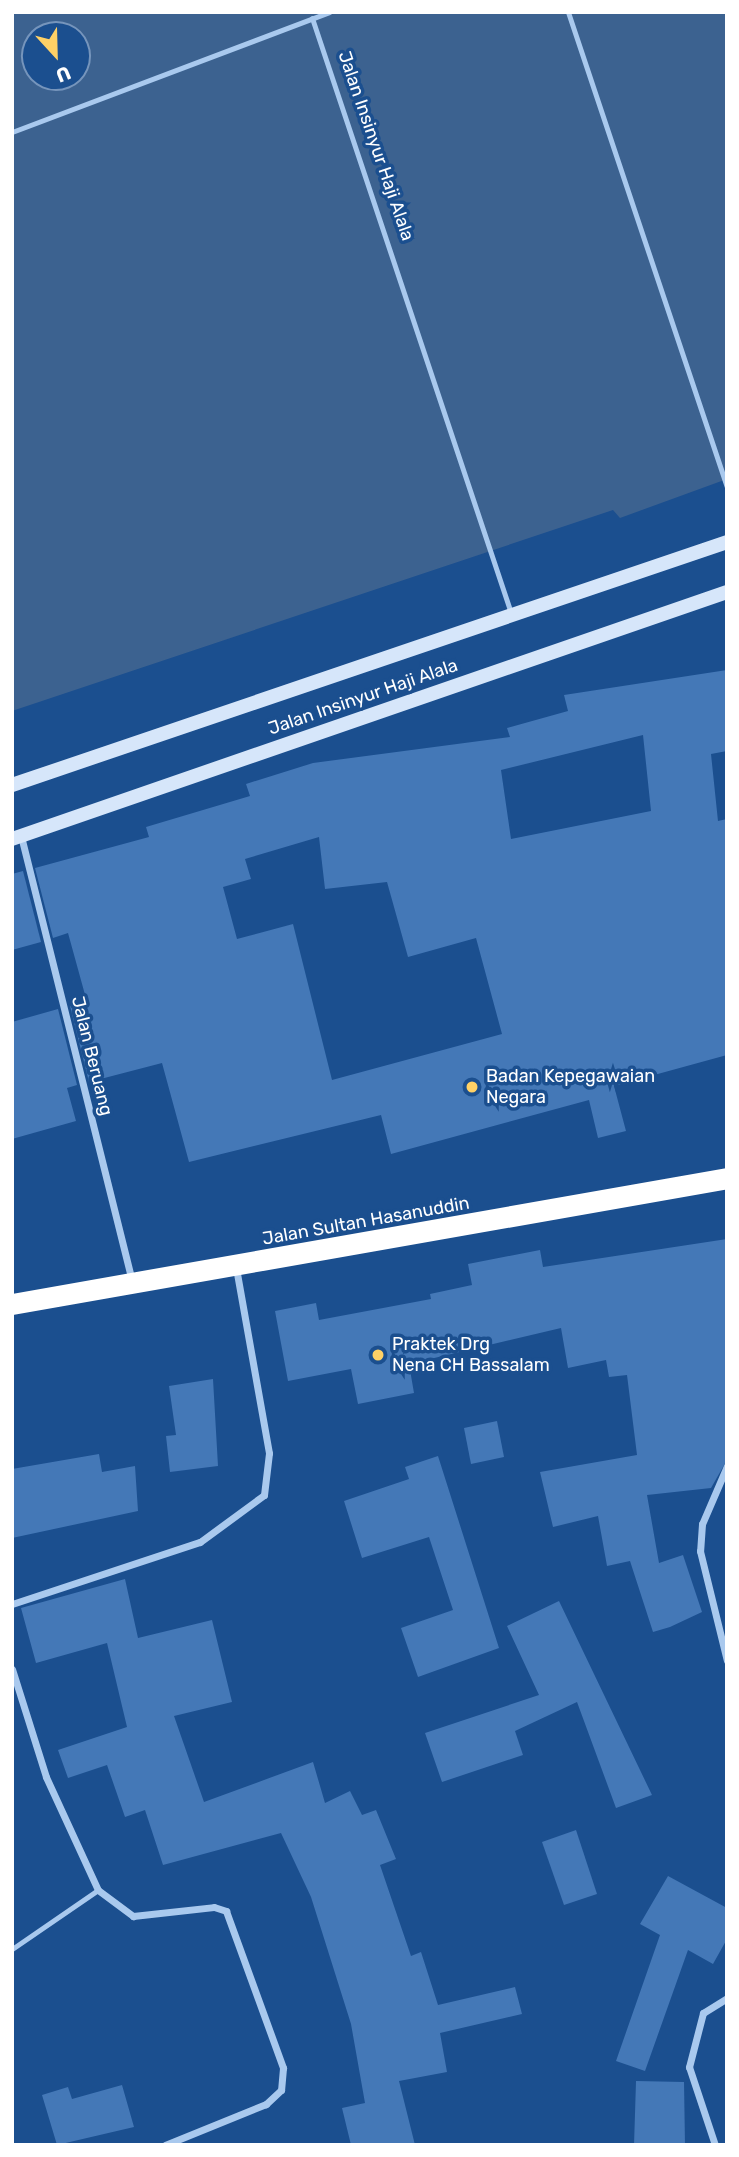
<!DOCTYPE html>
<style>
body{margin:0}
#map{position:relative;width:739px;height:2157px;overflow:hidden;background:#1b4f8f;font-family:Rubik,sans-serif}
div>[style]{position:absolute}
.water>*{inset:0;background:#3c6290}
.building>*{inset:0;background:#4478b7}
.lane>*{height:5px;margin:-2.5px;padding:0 2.5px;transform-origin:2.5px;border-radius:2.5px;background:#a9c9ee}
.street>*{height:7px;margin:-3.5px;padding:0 3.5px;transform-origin:3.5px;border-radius:3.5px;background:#a9c9ee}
.secondary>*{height:14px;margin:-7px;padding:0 7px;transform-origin:7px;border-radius:7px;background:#d6e6fa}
.highway>*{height:21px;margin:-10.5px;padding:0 10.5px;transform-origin:10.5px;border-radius:10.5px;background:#fff}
.dots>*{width:19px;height:19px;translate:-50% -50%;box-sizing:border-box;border:4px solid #1b4f8f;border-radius:50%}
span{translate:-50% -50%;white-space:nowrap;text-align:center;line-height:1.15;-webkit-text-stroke:7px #1b4f8f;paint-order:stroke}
.street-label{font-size:18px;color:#fff}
.poi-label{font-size:18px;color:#fff}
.left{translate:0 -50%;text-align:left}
.frame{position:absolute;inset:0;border:14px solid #fff;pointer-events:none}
.north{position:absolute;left:21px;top:21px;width:70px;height:70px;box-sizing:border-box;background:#1b4f8f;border:2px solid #7695bc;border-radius:50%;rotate:158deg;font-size:19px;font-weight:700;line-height:28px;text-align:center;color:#fff}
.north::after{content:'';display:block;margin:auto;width:24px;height:32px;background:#ffd166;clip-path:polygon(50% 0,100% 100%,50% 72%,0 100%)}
</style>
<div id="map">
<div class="water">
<i style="clip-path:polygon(evenodd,12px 12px,727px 12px,727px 479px,620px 518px,613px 510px,12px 711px,12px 12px,35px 35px,77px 35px,77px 77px,35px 77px,35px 35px)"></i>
</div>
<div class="building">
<i style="clip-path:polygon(evenodd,727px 670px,727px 751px,711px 754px,718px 821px,727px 819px,727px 1055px,614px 1086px,626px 1131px,598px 1138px,589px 1100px,391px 1154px,381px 1115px,189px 1162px,162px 1063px,89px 1082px,70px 1006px,87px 1002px,68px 933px,53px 938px,35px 868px,149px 837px,146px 827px,250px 796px,246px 784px,313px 763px,510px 737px,507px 728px,568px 711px,564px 695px,727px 670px,643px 735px,651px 811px,511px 839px,501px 770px,643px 735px,727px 670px,319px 837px,325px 889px,387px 882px,408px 957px,476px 938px,502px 1034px,332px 1080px,293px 924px,237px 939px,223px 887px,251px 879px,245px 859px,319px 837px)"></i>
<i style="clip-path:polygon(23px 871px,41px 942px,12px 950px,12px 874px)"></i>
<i style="clip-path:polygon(58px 1009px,77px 1085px,67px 1088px,76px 1121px,12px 1139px,12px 1022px)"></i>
<i style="clip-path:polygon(727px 1239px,727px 1460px,711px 1488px,647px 1495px,659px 1563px,683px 1555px,702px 1612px,670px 1627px,653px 1632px,630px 1561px,607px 1566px,598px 1516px,553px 1527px,540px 1472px,637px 1455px,627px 1375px,609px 1377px,606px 1360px,568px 1368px,561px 1328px,409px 1364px,414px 1393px,358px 1404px,351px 1369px,288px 1381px,275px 1311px,316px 1303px,319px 1320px,431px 1299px,430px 1294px,472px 1285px,468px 1264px,540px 1250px,543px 1267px)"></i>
<i style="clip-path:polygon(213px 1379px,218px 1466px,170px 1472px,166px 1436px,176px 1435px,169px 1386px)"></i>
<i style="clip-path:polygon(497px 1421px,504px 1457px,471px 1464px,464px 1428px)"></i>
<i style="clip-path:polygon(99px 1454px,102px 1472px,135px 1466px,138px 1511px,12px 1538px,12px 1469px)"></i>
<i style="clip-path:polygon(438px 1456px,499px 1648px,418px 1677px,401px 1628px,453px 1610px,429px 1537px,362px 1558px,344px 1501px,409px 1479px,405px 1467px)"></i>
<i style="clip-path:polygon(125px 1579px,138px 1638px,212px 1620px,232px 1702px,174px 1716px,204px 1802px,313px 1762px,325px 1803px,350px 1791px,362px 1815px,376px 1810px,396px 1859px,380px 1865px,411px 1956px,421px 1952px,438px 2005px,515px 1987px,522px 2014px,440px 2033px,447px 2072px,399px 2081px,415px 2145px,351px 2145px,342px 2108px,365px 2103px,351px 2024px,311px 1897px,281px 1833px,163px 1865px,145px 1810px,125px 1817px,107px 1765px,68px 1778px,58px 1750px,127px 1727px,107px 1643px,36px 1663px,21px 1608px)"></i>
<i style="clip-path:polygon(559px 1601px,652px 1795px,616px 1808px,577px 1702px,515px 1731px,523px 1755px,442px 1782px,425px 1733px,539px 1695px,507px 1626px)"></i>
<i style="clip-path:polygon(576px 1830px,597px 1894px,564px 1905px,542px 1842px)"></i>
<i style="clip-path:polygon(668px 1876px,727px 1908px,727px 1939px,713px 1964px,688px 1950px,645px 2071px,616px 2061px,660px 1935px,640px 1924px)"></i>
<i style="clip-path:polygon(636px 2081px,684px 2082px,685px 2145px,634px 2145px)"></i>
<i style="clip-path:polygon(122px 2085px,134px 2127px,57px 2145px,42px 2095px,68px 2087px,72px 2099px)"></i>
</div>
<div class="lane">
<i style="left:568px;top:12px;width:500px;rotate:71.5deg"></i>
<i style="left:312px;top:18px;width:627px;rotate:71.51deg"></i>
<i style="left:12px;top:132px;width:339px;rotate:-20.7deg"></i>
<i style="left:12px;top:1949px;width:104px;rotate:-34.5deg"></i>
</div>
<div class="street">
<i style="left:21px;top:836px;width:458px;rotate:76deg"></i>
<i style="left:727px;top:1466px;width:63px;rotate:113.3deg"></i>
<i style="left:702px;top:1524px;width:27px;rotate:94deg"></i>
<i style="left:700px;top:1551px;width:113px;rotate:76.2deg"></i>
<i style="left:12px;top:1604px;width:198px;rotate:-18.3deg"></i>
<i style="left:200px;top:1542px;width:79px;rotate:-36.3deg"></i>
<i style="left:264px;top:1495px;width:42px;rotate:-83.2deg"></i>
<i style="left:269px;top:1453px;width:188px;rotate:-100.1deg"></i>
<i style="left:12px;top:1669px;width:113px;rotate:72.5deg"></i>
<i style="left:46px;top:1777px;width:124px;rotate:65.3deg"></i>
<i style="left:98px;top:1890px;width:44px;rotate:36.6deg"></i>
<i style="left:133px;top:1916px;width:81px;rotate:-6.3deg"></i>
<i style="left:214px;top:1907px;width:13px;rotate:18deg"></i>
<i style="left:226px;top:1911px;width:167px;rotate:70deg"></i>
<i style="left:283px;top:2068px;width:22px;rotate:95deg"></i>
<i style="left:281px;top:2090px;width:21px;rotate:137deg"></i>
<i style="left:266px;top:2104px;width:109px;rotate:157.9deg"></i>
<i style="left:715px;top:2145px;width:82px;rotate:-108.4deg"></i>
<i style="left:689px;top:2067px;width:56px;rotate:-75.5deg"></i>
<i style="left:703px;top:2013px;width:28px;rotate:-32deg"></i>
</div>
<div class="secondary">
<i style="left:12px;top:785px;width:755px;rotate:-18.77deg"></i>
<i style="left:12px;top:839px;width:756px;rotate:-19.06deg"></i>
</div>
<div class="highway">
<i style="left:12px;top:1304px;width:726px;rotate:-9.99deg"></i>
</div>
<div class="dots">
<i style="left:472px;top:1087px;background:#ffd166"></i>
<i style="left:378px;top:1355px;background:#ffd166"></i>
</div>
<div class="street-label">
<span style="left:376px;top:146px;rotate:71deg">Jalan Insinyur Haji Alala</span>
<span style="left:363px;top:697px;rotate:-19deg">Jalan Insinyur Haji Alala</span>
<span style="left:92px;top:1056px;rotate:76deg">Jalan Beruang</span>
<span style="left:366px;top:1221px;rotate:-10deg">Jalan Sultan Hasanuddin</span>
</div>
<div class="poi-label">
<span class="left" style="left:486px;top:1087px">Badan Kepegawaian<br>Negara</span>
<span class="left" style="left:392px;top:1355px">Praktek Drg<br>Nena CH Bassalam</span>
</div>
<div class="frame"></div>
<div class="north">U</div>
</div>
